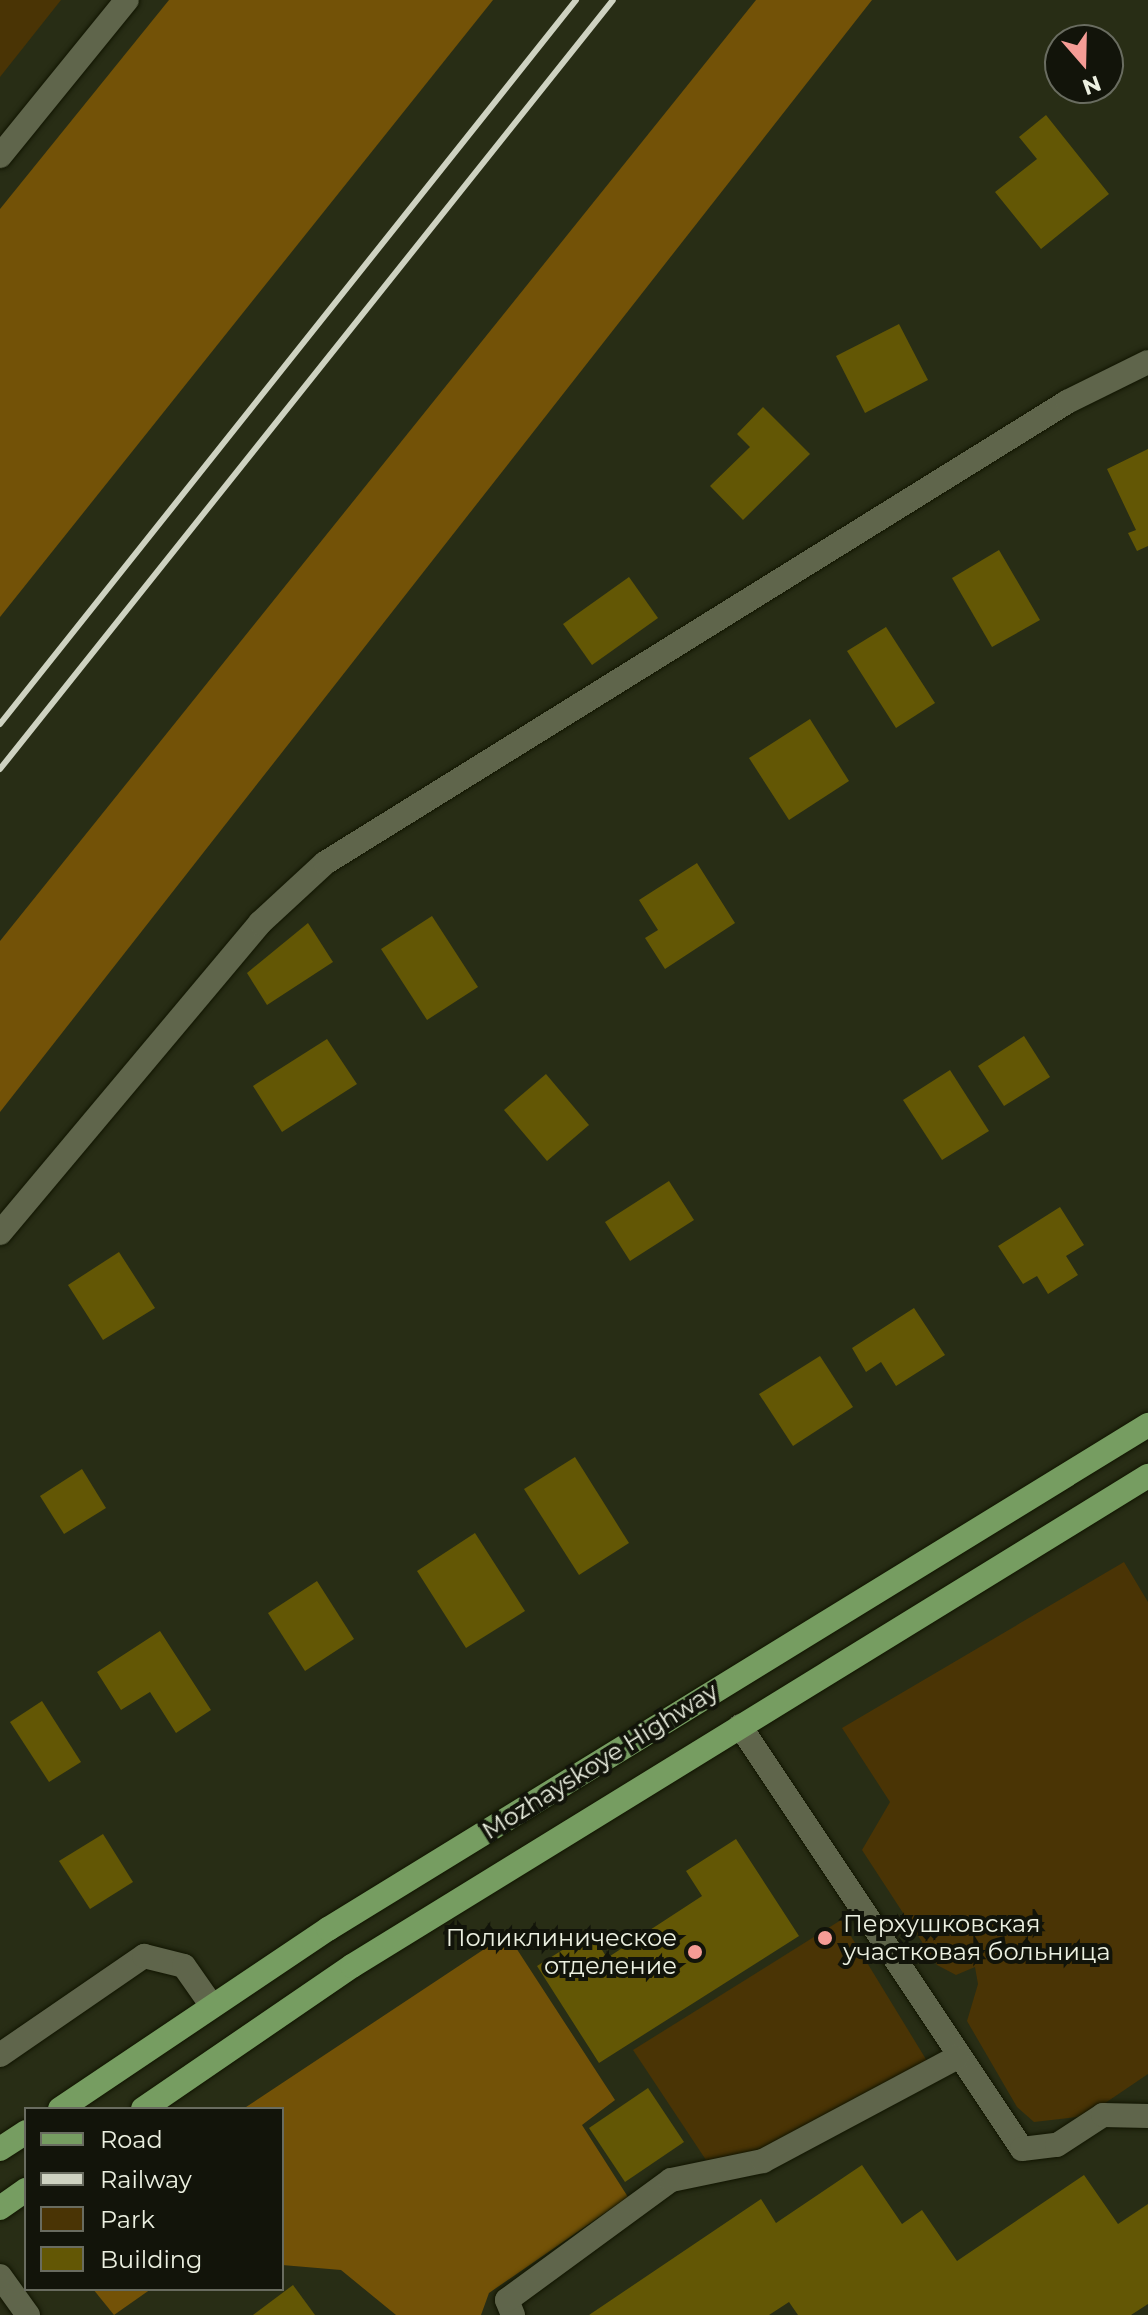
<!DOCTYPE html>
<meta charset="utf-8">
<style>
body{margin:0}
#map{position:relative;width:1148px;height:2315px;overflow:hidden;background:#282d15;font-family:Montserrat,sans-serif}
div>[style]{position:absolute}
.green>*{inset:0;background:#4a3405}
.forest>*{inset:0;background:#735207}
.building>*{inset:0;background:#635705}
.roads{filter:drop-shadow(0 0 2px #111501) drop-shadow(0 0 2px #111501)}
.minor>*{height:24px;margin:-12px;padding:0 12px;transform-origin:12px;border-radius:12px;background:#5f654b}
.major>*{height:24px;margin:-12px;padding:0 12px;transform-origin:12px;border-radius:12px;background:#769d61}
.rail>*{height:6px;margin:-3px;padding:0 3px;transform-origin:3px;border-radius:3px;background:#ced2c1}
.dots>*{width:22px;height:22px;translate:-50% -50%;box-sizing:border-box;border:4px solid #12140a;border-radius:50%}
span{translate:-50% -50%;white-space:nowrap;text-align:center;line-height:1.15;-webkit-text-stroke:8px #12140a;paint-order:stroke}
.street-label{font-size:24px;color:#ecf0e1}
.poi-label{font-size:24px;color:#ecf0e1}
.left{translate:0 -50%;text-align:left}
.right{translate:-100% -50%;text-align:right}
.legend{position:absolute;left:24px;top:2107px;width:260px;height:184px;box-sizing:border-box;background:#12140a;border:2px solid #696c60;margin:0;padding:10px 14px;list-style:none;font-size:24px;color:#ecf0e1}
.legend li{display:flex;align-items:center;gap:16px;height:40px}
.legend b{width:40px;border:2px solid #696c60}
.north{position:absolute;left:1044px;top:24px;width:80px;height:80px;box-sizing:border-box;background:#12140a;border:2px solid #696c60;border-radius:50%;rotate:160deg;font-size:22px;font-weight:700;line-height:32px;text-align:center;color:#ecf0e1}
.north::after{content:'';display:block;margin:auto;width:28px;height:36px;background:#f59c95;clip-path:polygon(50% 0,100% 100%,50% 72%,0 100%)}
</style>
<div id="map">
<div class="green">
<i style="clip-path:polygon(0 0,61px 0,0 77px)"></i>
<i style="clip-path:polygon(1124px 1562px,1148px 1602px,1148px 2074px,1086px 2116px,1034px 2122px,1017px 2107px,967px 2021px,978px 1984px,975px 1967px,956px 1975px,937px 1965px,862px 1850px,890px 1802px,842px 1728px)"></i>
<i style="clip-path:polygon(841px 1920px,927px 2061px,762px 2152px,706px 2160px,633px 2050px)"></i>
</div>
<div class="forest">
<i style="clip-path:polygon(169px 0,493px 0,0 617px,0 209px)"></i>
<i style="clip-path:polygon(756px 0,872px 0,0 1112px,0 941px)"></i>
<i style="clip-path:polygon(507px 1934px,615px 2100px,582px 2125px,628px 2197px,489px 2293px,481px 2315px,396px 2315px,341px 2270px,282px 2265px,282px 2109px,243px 2109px)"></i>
<i style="clip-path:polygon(93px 2289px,151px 2289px,114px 2315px)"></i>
</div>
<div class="building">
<i style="clip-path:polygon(1046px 115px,1109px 194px,1041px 249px,995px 192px,1037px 159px,1019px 137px)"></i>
<i style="clip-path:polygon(899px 324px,928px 380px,865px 413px,836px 356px)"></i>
<i style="clip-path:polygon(763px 407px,810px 454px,743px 520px,710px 486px,750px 447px,737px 434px)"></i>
<i style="clip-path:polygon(1148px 449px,1148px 546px,1137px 551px,1128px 533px,1136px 530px,1107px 469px)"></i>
<i style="clip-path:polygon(999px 550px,1040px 620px,992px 647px,952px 578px)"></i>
<i style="clip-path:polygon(629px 577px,658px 618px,592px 665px,563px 624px)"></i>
<i style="clip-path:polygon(886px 627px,935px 703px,896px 728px,847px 651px)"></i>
<i style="clip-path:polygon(810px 719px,849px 781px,789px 820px,749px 758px)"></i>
<i style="clip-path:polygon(697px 863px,735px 923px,665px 969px,645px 938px,658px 930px,639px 900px)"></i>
<i style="clip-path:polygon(432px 916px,478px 987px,427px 1020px,381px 949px)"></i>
<i style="clip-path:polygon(308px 923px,333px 962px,267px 1005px,247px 973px)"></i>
<i style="clip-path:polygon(1024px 1036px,1050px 1077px,1004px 1106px,978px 1066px)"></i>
<i style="clip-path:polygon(327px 1039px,357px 1084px,282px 1132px,253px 1086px)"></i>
<i style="clip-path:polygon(950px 1070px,989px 1131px,942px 1160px,903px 1100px)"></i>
<i style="clip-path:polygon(546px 1074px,589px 1125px,547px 1161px,504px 1110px)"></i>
<i style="clip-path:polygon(669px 1181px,694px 1220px,630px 1261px,605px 1222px)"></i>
<i style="clip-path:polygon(1060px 1207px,1084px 1245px,1066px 1256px,1078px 1275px,1048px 1294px,1037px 1276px,1023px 1284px,998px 1246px)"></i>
<i style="clip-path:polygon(119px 1252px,155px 1308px,103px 1340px,68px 1285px)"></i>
<i style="clip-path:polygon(914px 1308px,945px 1355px,896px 1386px,881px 1362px,866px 1372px,852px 1348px)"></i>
<i style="clip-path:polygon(820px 1356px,853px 1407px,793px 1446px,759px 1394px)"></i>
<i style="clip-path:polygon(575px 1457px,629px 1543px,579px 1575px,524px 1489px)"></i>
<i style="clip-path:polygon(82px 1469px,106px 1508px,64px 1534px,40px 1496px)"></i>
<i style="clip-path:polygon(475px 1533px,525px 1611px,466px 1648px,417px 1571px)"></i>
<i style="clip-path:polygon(317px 1581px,354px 1639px,305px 1671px,268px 1613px)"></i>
<i style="clip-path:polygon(160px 1631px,211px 1710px,176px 1733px,150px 1692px,121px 1710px,97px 1672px)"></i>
<i style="clip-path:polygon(42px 1701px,81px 1762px,49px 1782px,10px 1722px)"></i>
<i style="clip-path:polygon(103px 1834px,133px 1882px,90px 1909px,59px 1861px)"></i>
<i style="clip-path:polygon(736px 1839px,799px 1936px,599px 2063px,537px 1966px,591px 1932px,607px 1958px,702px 1896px,686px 1871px)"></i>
<i style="clip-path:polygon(648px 2088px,684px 2142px,625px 2182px,589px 2128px)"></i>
<i style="clip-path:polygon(862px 2165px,902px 2224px,922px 2210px,957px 2261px,1084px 2175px,1118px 2224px,1148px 2204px,1148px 2304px,1131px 2315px,798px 2315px,789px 2302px,769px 2315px,589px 2315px,761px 2199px,776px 2223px)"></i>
<i style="clip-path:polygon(293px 2285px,315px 2315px,253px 2315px)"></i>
</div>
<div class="roads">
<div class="minor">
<i style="left:0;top:156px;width:201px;rotate:-50.9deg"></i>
<i style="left:0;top:1233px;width:405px;rotate:-50deg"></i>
<i style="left:260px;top:923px;width:88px;rotate:-42.7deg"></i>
<i style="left:325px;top:863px;width:874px;rotate:-31.85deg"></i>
<i style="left:1067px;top:402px;width:90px;rotate:-26.3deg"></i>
<i style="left:740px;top:1726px;width:508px;rotate:56.31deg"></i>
<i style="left:1022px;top:2149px;width:35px;rotate:-7deg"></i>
<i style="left:1057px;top:2145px;width:55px;rotate:-33.1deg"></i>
<i style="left:1103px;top:2115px;width:45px;rotate:1.3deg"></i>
<i style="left:0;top:2055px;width:175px;rotate:-34.5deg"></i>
<i style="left:144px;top:1956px;width:41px;rotate:14deg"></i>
<i style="left:184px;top:1966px;width:49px;rotate:55deg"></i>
<i style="left:0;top:2276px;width:48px;rotate:54.3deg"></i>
<i style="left:513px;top:2315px;width:16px;rotate:-112deg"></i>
<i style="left:507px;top:2300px;width:203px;rotate:-36.2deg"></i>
<i style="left:671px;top:2180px;width:94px;rotate:-11.7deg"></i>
<i style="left:763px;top:2161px;width:219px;rotate:-28.1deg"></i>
</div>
<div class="major">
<i style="left:60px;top:2109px;width:323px;rotate:-33.9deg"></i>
<i style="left:328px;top:1929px;width:963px;rotate:-31.58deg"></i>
<i style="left:143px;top:2109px;width:253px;rotate:-34.4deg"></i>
<i style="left:352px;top:1966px;width:935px;rotate:-31.62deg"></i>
<i style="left:0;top:2149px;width:31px;rotate:-33deg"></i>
<i style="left:0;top:2208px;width:32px;rotate:-35deg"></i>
</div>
</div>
<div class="rail">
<i style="left:0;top:724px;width:925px;rotate:-51.49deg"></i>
<i style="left:0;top:769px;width:983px;rotate:-51.44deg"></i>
</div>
<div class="dots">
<i style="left:825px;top:1938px;background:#f59c95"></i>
<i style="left:695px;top:1952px;background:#f59c95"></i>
</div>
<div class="street-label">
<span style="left:600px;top:1761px;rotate:-32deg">Mozhayskoye Highway</span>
</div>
<div class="poi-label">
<span class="left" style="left:843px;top:1938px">Перхушковская<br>участковая больница</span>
<span class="right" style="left:677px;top:1952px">Поликлиническое<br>отделение</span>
</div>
<ul class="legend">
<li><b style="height:10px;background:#769d61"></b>Road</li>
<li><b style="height:10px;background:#ced2c1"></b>Railway</li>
<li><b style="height:22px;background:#4a3405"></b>Park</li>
<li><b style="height:22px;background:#635705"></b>Building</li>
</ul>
<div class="north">N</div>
</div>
